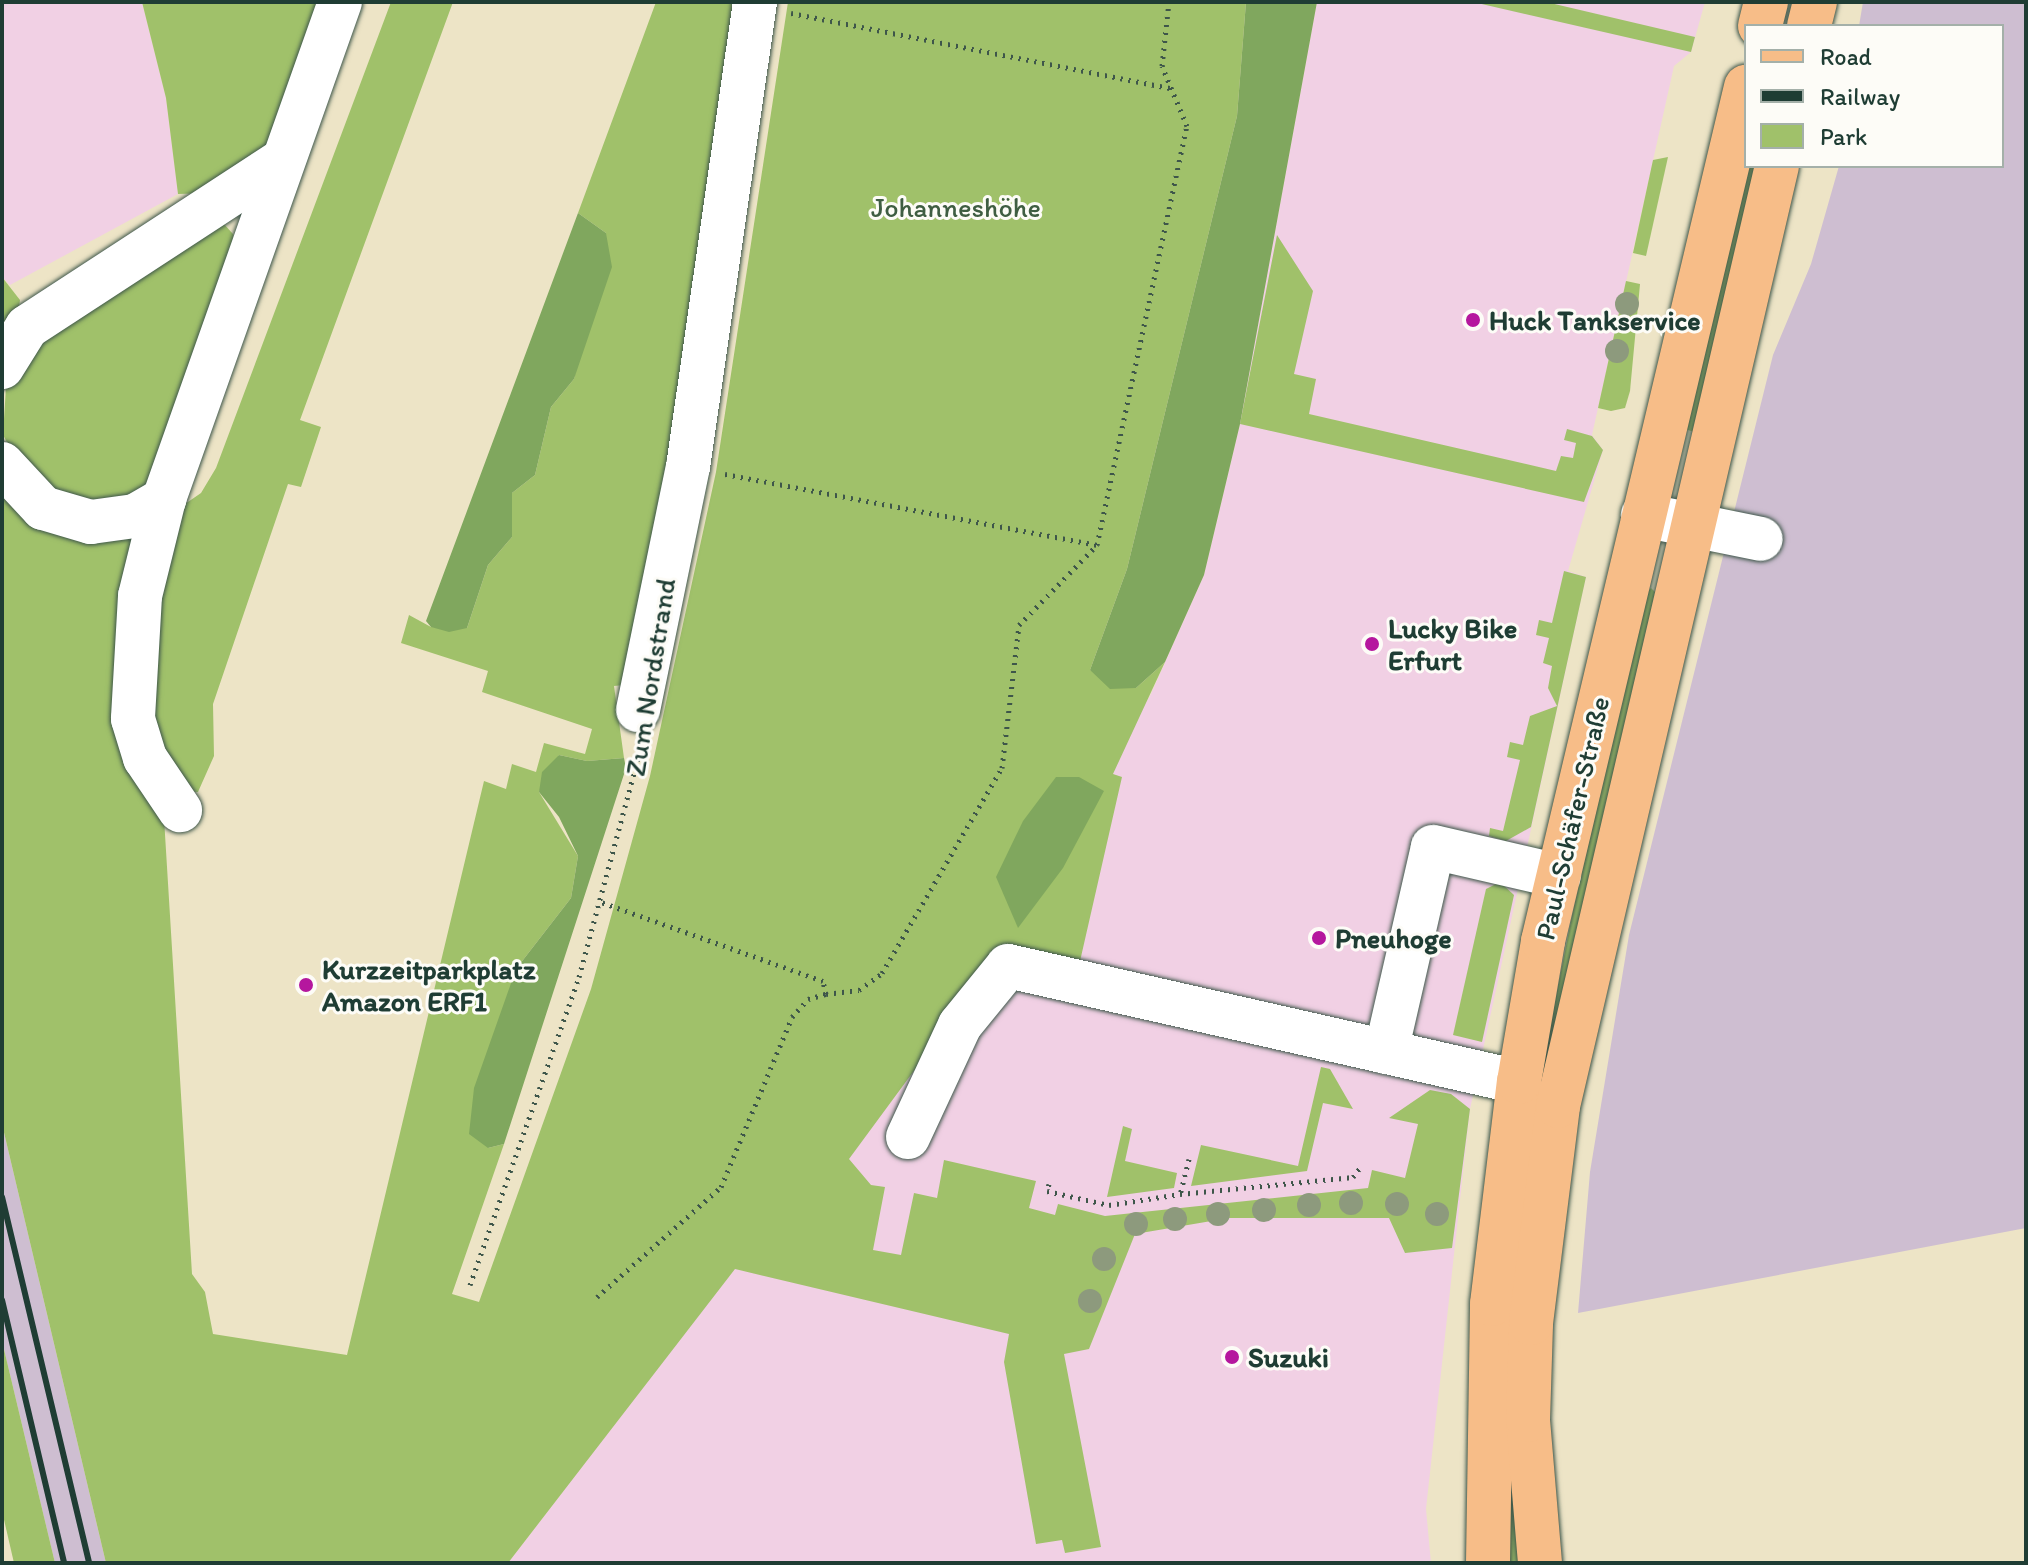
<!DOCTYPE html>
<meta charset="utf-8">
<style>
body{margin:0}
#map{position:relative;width:2028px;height:1565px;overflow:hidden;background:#ede4c6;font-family:Itim,sans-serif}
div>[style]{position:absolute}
.built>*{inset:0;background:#f1d0e4}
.industrial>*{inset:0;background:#cebed1}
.green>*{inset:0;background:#a0c16a}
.forest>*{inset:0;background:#80a75e}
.path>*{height:5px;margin-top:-2.5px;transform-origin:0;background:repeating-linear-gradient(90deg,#3e564a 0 2px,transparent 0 8px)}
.roads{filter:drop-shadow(0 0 2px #3e564a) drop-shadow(0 0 2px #3e564a)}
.minor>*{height:44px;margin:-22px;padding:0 22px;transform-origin:22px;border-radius:22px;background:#fff}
.major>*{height:44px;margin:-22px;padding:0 22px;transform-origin:22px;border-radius:22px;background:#f7bd88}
.rail>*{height:6px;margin:-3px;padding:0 3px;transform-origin:3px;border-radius:3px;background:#1f3d34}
.trees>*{width:24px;height:24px;margin:-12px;border-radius:50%;background:#8d9a7d}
.dots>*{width:22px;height:22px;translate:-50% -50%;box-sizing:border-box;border:4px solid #fdfcf7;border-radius:50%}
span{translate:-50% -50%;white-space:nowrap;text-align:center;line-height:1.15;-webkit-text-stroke:6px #fdfcf7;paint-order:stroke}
.park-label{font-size:28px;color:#3f5e42}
.poi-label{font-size:28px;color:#1f3d34;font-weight:700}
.left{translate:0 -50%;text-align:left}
.street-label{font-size:28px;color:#1f3d34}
.frame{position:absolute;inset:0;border:4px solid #1f3d34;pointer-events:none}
.legend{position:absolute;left:1744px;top:24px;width:260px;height:144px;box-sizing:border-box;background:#fdfcf7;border:2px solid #a4b0a9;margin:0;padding:10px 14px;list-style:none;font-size:24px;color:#1f3d34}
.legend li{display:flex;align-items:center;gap:16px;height:40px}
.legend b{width:40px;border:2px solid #a4b0a9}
</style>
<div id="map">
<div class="built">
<i style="clip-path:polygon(2px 2px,142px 2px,166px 98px,178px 194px,10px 285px,2px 277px)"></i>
<i style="clip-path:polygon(1317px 2px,1705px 2px,1691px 52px,1674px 66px,1592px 435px,1603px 450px,1568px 571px,1586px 577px,1470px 1109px,1426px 1509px,1431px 1563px,508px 1563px,734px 1269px,1150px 696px,1204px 575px,1240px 424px)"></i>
</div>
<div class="industrial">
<i style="clip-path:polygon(1863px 2px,2026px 2px,2026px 1228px,1578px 1313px,1590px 1172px,1629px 935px,1773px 355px,1811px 264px,1839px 166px,2002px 166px,2002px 26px,1859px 26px)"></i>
<i style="clip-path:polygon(2px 1124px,106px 1563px,55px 1563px,2px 1341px)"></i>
</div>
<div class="green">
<i style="clip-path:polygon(142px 2px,324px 2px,276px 132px,250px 173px,209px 193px,178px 194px,166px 98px)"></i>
<i style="clip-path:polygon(391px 2px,453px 2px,300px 420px,321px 427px,301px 487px,288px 484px,213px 704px,214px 756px,198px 792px,181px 791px,148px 716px,169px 515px,201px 493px,216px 468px)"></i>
<i style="clip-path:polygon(656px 2px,744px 2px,677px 426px,624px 685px,614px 686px,624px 758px,587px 761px,559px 755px,539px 792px,578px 856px,571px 898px,516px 969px,488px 1148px,504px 1144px,452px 1294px,479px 1302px,591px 989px,650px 776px,716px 472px,788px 2px,1246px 2px,1237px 116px,1127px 569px,1090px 670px,1136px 688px,1165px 662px,1113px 774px,1122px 777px,1078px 970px,1000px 954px,849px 1159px,871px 1185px,885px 1187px,873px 1250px,901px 1255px,914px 1193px,937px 1198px,944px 1160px,1036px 1181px,1029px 1208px,1055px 1215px,1058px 1204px,1105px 1216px,1368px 1188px,1372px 1170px,1405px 1178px,1418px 1124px,1389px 1118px,1430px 1090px,1451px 1094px,1470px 1109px,1452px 1248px,1405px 1253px,1389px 1218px,1229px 1218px,1135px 1234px,1089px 1349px,1064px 1354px,1101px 1547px,1065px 1553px,1062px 1540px,1036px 1544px,1004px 1362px,1009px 1334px,735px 1269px,508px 1563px,106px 1563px,2px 1124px,2px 485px,143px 529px,125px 626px,164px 818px,192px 1274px,205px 1292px,213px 1334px,347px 1355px,484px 781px,506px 789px,512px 764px,536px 772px,544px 743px,585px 754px,592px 729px,482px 692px,488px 671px,401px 643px,409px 615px,431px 627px,467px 628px,488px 565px,512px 537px,512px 493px,535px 475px,551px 407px,574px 379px,606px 233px,578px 213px)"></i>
<i style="clip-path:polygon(1473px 2px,1546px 2px,1695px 37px,1691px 52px)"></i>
<i style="clip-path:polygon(1668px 157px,1646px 256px,1633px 253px,1653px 160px)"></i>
<i style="clip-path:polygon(1746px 166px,1756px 166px,1694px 432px,1685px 429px)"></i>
<i style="clip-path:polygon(223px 223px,233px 234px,236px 254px,159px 474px,140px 493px,113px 504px,71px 502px,28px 480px,3px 435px,6px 387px,36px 338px)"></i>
<i style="clip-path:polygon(1277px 235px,1313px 291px,1294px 374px,1316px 379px,1309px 414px,1556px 471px,1561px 456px,1573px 458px,1576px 443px,1564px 440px,1567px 429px,1592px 436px,1603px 450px,1584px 502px,1240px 424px)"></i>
<i style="clip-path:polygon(2px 277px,20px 300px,16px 324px,2px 340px)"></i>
<i style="clip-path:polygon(1626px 281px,1640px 284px,1630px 391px,1625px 408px,1611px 411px,1598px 408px)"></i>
<i style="clip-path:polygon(1564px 571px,1586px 577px,1531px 827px,1506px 841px,1489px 836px,1490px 828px,1503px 831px,1520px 760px,1507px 757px,1510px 742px,1523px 745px,1530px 716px,1557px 706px,1548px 688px,1552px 666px,1543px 663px,1549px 638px,1536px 635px,1539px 620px,1552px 623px)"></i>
<i style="clip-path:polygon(1651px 588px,1655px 592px,1583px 913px,1522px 1563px,1510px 1563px,1506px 1531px,1539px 1082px,1573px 911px,1646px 593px)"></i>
<i style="clip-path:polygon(1500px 882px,1514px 895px,1482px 1042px,1453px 1035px,1486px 889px)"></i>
<i style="clip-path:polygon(1321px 1067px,1330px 1069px,1353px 1109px,1323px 1103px,1307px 1171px,1191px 1186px,1201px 1145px,1298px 1166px)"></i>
<i style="clip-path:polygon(1123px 1126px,1132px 1129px,1125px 1161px,1177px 1173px,1174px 1188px,1107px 1197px)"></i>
<i style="clip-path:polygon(2px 1341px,55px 1563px,14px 1563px,2px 1511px)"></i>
</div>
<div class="forest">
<i style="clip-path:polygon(1246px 2px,1317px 2px,1240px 424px,1204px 575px,1165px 662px,1136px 688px,1110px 689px,1090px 670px,1127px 569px,1237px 116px)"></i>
<i style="clip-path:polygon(578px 213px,606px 233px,612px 267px,574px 379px,551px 407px,535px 475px,512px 493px,512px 537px,488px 565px,467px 628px,449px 632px,431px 627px,426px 621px)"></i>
<i style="clip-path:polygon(559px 755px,587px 761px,624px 758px,626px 768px,504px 1144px,488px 1148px,469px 1134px,474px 1088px,516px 969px,571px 898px,578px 856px,559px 817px,539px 792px,542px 772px)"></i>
<i style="clip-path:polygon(1056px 777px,1079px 777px,1104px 791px,1063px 868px,1018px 928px,996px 877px,1023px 821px)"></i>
</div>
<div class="path">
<i style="left:791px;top:13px;width:386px;rotate:11.2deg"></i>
<i style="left:725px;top:474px;width:378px;rotate:10.8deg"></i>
<i style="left:826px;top:994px;width:33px;rotate:-7deg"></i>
<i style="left:859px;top:990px;width:29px;rotate:-36deg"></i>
<i style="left:882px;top:973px;width:238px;rotate:-59.7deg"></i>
<i style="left:1002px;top:768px;width:144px;rotate:-83.2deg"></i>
<i style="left:1019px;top:625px;width:112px;rotate:-45.7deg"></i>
<i style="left:1097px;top:545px;width:429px;rotate:-77.9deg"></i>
<i style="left:1187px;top:126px;width:65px;rotate:-112.6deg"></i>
<i style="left:1162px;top:66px;width:64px;rotate:-83.8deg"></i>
<i style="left:1189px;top:1159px;width:36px;rotate:104deg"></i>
<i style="left:1180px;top:1194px;width:174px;rotate:-5.6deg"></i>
<i style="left:1353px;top:1177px;width:11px;rotate:-52deg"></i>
<i style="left:1049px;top:1184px;width:7px;rotate:106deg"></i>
<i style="left:1047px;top:1191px;width:64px;rotate:12.7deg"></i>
<i style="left:1109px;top:1205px;width:72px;rotate:-8.8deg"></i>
<i style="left:470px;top:1285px;width:327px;rotate:-70.5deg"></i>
<i style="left:579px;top:977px;width:238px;rotate:-74.9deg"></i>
<i style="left:597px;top:1297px;width:166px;rotate:-41.6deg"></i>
<i style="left:721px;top:1187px;width:184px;rotate:-67.3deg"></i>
<i style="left:792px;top:1017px;width:24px;rotate:-48deg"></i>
<i style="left:808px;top:999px;width:19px;rotate:-16deg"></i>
<i style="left:826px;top:994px;width:13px;rotate:-103deg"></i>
<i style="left:823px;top:981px;width:236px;rotate:-160.4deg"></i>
</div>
<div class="roads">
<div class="minor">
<i style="left:2px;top:367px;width:47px;rotate:-58deg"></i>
<i style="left:27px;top:327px;width:304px;rotate:-33.1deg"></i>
<i style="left:2px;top:464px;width:60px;rotate:47deg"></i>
<i style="left:43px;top:508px;width:50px;rotate:16.3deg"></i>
<i style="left:91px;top:522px;width:44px;rotate:-7.8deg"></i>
<i style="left:135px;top:516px;width:34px;rotate:-30deg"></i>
<i style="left:164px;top:499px;width:527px;rotate:-70.5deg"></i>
<i style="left:164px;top:499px;width:100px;rotate:103.9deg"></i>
<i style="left:140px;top:596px;width:123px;rotate:93.3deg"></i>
<i style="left:133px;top:719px;width:41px;rotate:72.9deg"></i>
<i style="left:145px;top:758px;width:63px;rotate:56.1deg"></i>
<i style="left:1643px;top:515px;width:120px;rotate:11.5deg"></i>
<i style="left:638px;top:710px;width:248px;rotate:-78.4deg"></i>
<i style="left:688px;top:467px;width:470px;rotate:-81.8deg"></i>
<i style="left:1386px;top:1052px;width:210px;rotate:-77.1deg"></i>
<i style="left:1433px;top:847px;width:129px;rotate:13deg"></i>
<i style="left:908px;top:1137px;width:123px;rotate:-65.1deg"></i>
<i style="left:960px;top:1025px;width:76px;rotate:-50.9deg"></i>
<i style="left:1008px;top:966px;width:524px;rotate:12.79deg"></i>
</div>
<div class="major">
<i style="left:1760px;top:26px;width:25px;rotate:-76deg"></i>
<i style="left:1809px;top:26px;width:25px;rotate:-76deg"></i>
<i style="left:1488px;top:1563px;width:259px;rotate:-89.1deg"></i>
<i style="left:1492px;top:1304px;width:224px;rotate:-83.1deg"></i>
<i style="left:1519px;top:1082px;width:143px;rotate:-80.3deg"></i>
<i style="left:1543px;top:941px;width:878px;rotate:-76.63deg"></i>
<i style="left:1540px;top:1563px;width:144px;rotate:-94.8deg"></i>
<i style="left:1528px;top:1420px;width:97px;rotate:-88.2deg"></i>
<i style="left:1531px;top:1323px;width:219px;rotate:-82.9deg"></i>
<i style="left:1558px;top:1106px;width:965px;rotate:-76.89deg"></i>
</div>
</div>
<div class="rail">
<i style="left:2px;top:1197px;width:376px;rotate:76.6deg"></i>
<i style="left:2px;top:1300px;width:270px;rotate:76.7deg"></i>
</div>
<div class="trees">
<i style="left:1627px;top:304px"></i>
<i style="left:1617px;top:351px"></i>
<i style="left:1351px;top:1203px"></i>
<i style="left:1397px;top:1204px"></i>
<i style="left:1309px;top:1205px"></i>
<i style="left:1264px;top:1210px"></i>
<i style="left:1218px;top:1214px"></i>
<i style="left:1437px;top:1214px"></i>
<i style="left:1175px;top:1219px"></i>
<i style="left:1136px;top:1224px"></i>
<i style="left:1104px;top:1259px"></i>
<i style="left:1090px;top:1301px"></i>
</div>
<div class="dots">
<i style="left:1473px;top:320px;background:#b5179e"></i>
<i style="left:1372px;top:644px;background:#b5179e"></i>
<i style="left:1319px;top:938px;background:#b5179e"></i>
<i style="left:306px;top:985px;background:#b5179e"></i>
<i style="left:1232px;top:1357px;background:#b5179e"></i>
</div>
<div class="park-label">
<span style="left:956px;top:207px">Johanneshöhe</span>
</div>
<div class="poi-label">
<span class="left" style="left:1489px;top:320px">Huck Tankservice</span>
<span class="left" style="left:1388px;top:644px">Lucky Bike<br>Erfurt</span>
<span class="left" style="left:1335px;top:938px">Pneuhoge</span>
<span class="left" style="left:322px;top:985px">Kurzzeitparkplatz<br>Amazon ERF1</span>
<span class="left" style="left:1248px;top:1357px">Suzuki</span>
</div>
<div class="street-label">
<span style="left:650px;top:677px;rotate:-81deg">Zum Nordstrand</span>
<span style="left:1572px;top:818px;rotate:-77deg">Paul-Schäfer-Straße</span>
</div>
<div class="frame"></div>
<ul class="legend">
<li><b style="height:10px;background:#f7bd88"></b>Road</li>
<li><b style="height:10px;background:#1f3d34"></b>Railway</li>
<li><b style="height:22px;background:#a0c16a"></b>Park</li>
</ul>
</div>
